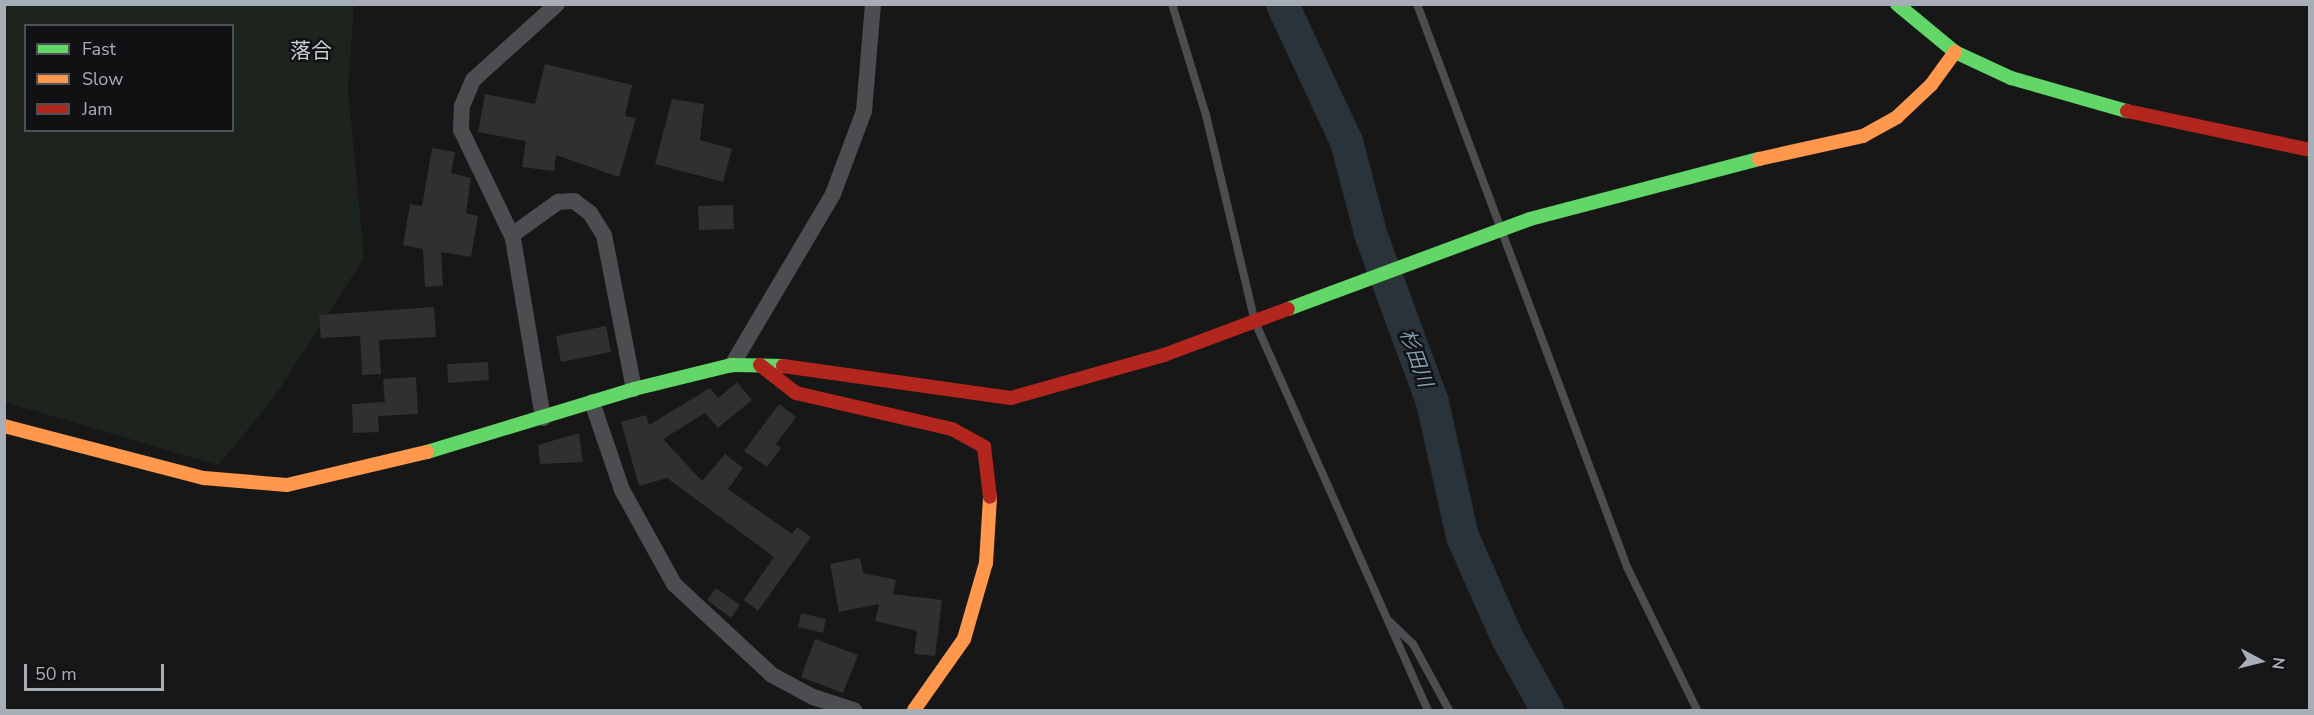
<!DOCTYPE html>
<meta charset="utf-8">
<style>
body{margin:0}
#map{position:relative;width:2314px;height:715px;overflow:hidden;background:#171717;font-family:"Nunito Sans","Noto Sans JP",sans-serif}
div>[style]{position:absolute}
.green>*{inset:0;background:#1d241e}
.river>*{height:33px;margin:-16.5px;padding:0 16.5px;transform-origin:16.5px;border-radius:16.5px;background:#2a3339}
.building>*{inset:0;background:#303031}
.lane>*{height:8px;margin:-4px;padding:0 4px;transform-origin:4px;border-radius:4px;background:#4b4d50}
.street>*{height:16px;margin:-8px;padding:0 8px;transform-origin:8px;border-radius:8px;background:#4b4d50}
.fast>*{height:14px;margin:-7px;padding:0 7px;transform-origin:7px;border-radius:7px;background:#63d668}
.slow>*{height:14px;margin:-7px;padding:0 7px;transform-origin:7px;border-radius:7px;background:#ff974d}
.jam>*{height:14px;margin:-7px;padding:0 7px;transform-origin:7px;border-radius:7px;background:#b3261e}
span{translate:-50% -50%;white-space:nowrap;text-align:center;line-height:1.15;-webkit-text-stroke:4.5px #111113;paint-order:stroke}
.water-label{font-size:20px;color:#809fb3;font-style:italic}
.quarter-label{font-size:21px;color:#c9cdd4}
.frame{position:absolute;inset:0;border:6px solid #a8aeb8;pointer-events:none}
.legend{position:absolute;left:24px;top:24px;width:210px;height:108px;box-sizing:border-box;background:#111113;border:2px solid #4d5055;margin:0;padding:8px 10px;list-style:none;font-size:18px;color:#a8aeb8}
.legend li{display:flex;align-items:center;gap:12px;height:30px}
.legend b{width:30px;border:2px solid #4d5055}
.north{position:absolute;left:2230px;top:631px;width:60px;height:60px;-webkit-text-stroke:4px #111113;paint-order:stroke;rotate:97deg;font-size:16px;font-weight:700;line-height:24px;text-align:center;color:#a8aeb8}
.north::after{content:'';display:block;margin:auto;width:21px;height:27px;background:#a8aeb8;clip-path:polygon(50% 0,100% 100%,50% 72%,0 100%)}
.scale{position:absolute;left:24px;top:664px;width:140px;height:27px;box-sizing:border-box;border:3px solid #a8aeb8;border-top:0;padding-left:8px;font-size:18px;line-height:21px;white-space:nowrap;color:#a8aeb8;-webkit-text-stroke:4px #111113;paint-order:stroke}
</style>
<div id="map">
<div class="green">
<i style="clip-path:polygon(evenodd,4px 5px,354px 5px,348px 89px,364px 258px,273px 399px,218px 465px,5px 402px,4px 5px,26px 26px,232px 26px,232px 130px,26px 130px,26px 26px)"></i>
</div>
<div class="river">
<i style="left:1282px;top:4px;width:151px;rotate:65deg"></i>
<i style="left:1346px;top:141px;width:98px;rotate:75.3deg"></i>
<i style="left:1371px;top:236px;width:177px;rotate:69.8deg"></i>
<i style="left:1432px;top:402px;width:137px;rotate:77.4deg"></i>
<i style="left:1462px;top:536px;width:111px;rotate:66.2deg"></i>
<i style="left:1507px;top:638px;width:82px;rotate:60.9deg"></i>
</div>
<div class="building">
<i style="clip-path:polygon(545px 64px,632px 85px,625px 116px,636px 118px,619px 177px,556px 155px,554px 171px,522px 167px,526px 141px,478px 132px,485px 94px,535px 104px)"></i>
<i style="clip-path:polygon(672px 99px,704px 104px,700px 140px,732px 149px,723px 182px,655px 164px)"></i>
<i style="clip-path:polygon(432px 148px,455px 152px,451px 173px,471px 178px,466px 213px,478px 216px,471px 257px,441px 252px,443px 286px,425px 287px,423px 249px,403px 245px,410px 204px,422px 206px)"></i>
<i style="clip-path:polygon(733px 205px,734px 229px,699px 230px,698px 206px)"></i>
<i style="clip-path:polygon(434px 307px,436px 337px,379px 340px,381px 374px,362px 375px,360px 336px,321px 338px,319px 315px)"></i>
<i style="clip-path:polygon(606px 326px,611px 352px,561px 362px,556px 336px)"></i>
<i style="clip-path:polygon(488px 362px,489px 380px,448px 383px,447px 364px)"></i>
<i style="clip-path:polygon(416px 377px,418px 414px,378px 416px,379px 432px,353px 433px,352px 404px,385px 402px,383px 379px)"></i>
<i style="clip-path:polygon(737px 382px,752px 400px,718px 428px,705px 413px,663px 439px,702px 481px,725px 454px,743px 468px,728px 489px,792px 534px,797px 527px,811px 537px,758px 611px,744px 600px,774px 557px,667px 478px,639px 486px,621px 422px,646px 415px,649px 425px,710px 388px,718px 398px)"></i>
<i style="clip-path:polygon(779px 404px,796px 417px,776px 444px,781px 448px,767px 467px,744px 451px)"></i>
<i style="clip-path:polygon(579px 433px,583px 462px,540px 464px,538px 445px)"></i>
<i style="clip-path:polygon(860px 558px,863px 573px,896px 580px,893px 594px,942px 600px,935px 656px,914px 654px,917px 631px,875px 621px,879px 604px,839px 612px,830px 564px)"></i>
<i style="clip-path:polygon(716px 588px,740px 605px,731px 618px,707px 600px)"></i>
<i style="clip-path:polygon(801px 613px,826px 619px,823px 633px,798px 627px)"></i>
<i style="clip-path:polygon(815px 639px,858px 655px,843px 693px,801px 677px)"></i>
</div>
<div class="lane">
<i style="left:1172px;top:4px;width:116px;rotate:73deg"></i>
<i style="left:1206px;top:115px;width:213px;rotate:76.7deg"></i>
<i style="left:1255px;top:322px;width:425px;rotate:66deg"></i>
<i style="left:1417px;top:4px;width:601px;rotate:69.54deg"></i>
<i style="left:1627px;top:567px;width:159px;rotate:63.9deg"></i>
<i style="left:1390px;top:622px;width:32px;rotate:44deg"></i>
<i style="left:1413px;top:644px;width:75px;rotate:61.4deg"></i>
</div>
<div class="street">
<i style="left:512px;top:235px;width:57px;rotate:-35.7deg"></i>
<i style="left:558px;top:202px;width:16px;rotate:-4deg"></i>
<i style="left:574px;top:201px;width:20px;rotate:37deg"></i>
<i style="left:590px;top:213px;width:26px;rotate:58deg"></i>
<i style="left:604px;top:235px;width:157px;rotate:79deg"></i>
<i style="left:732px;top:365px;width:199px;rotate:-59.4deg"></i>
<i style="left:833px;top:194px;width:89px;rotate:-69.5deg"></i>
<i style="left:864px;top:111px;width:107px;rotate:-85.2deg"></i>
<i style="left:592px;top:402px;width:93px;rotate:71.2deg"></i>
<i style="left:622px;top:490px;width:107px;rotate:61deg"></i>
<i style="left:674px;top:584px;width:134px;rotate:42.9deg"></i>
<i style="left:772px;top:675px;width:47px;rotate:28.2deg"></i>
<i style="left:813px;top:697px;width:43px;rotate:17.6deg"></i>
<i style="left:543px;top:418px;width:182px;rotate:-99.5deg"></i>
<i style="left:513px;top:238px;width:120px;rotate:-115.7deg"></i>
<i style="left:461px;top:130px;width:24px;rotate:-88deg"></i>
<i style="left:462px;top:106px;width:28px;rotate:-67deg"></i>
<i style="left:473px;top:80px;width:113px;rotate:-42.1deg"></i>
</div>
<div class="fast">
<i style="left:1897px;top:4px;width:75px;rotate:39.6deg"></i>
<i style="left:1955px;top:52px;width:62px;rotate:24.9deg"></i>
<i style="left:2011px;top:78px;width:121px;rotate:15.9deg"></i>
<i style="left:1288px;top:309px;width:258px;rotate:-20.4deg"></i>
<i style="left:1530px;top:219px;width:237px;rotate:-14.7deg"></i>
<i style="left:427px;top:452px;width:216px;rotate:-16.9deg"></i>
<i style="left:634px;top:389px;width:101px;rotate:-13.8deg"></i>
<i style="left:732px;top:365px;width:51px;rotate:1.1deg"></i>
</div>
<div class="slow">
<i style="left:1759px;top:159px;width:107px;rotate:-12.5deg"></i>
<i style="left:1863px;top:136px;width:39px;rotate:-29deg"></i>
<i style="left:1897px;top:117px;width:47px;rotate:-43.3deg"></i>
<i style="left:1931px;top:85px;width:41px;rotate:-54deg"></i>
<i style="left:4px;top:426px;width:207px;rotate:14.6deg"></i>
<i style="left:204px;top:478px;width:83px;rotate:4.8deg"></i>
<i style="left:287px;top:485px;width:144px;rotate:-13.3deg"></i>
<i style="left:914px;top:710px;width:87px;rotate:-54.8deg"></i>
<i style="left:964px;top:639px;width:79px;rotate:-73.9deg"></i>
<i style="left:986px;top:563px;width:66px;rotate:-86.5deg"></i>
</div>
<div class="jam">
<i style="left:2127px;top:111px;width:187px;rotate:12deg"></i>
<i style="left:760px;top:365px;width:46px;rotate:37.9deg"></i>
<i style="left:796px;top:393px;width:160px;rotate:13deg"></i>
<i style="left:952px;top:429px;width:37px;rotate:29deg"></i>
<i style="left:984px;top:447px;width:50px;rotate:83.2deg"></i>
<i style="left:783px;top:366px;width:230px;rotate:8deg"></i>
<i style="left:1011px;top:398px;width:159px;rotate:-15.7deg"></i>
<i style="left:1164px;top:355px;width:132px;rotate:-20.4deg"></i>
</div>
<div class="water-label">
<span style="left:1416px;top:358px;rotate:70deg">杉田川</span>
</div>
<div class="quarter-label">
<span style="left:311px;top:51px">落合</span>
</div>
<div class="frame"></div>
<ul class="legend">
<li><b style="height:8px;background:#63d668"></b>Fast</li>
<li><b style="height:8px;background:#ff974d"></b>Slow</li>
<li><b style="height:8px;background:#b3261e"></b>Jam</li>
</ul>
<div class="north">N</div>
<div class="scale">50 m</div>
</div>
